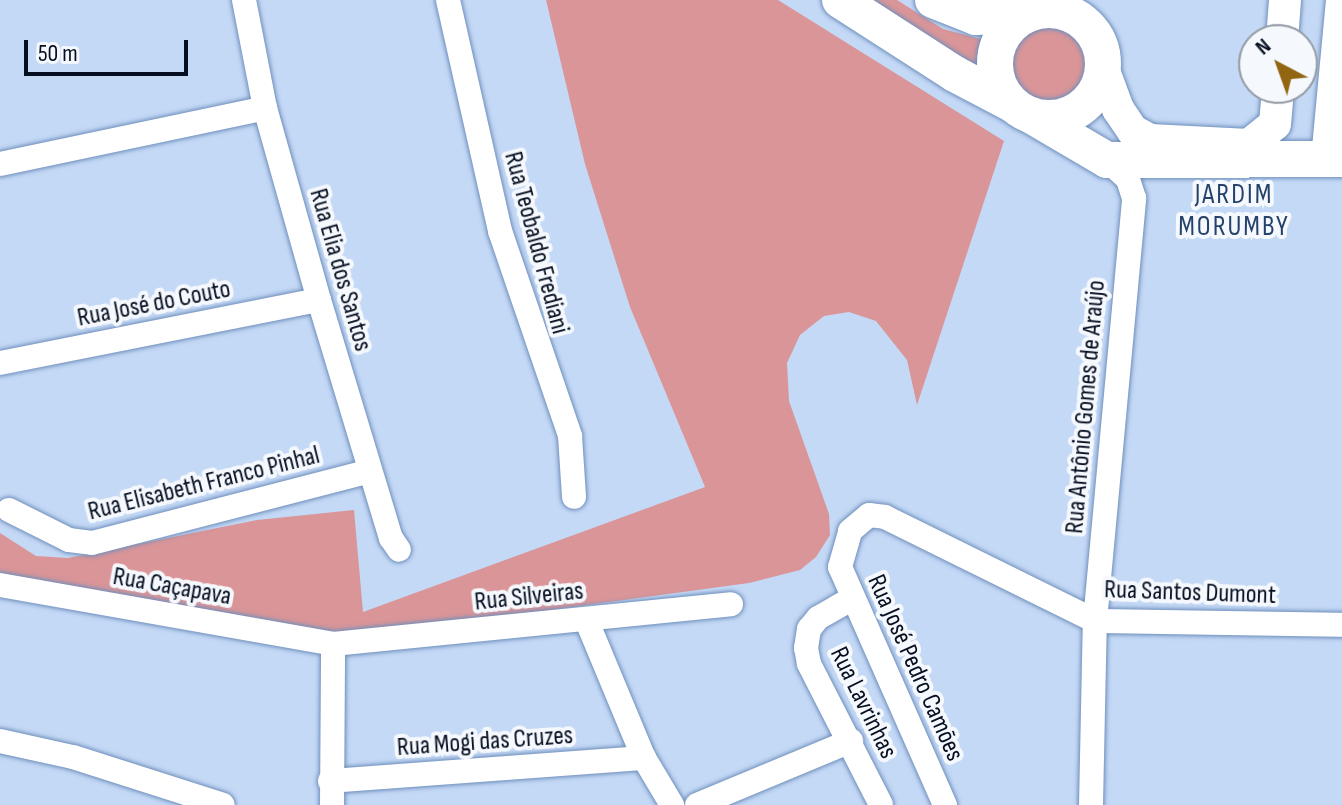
<!DOCTYPE html>
<meta charset="utf-8">
<style>
body{margin:0}
#map{position:relative;width:1342px;height:805px;overflow:hidden;background:#c4d9f6;font-family:"Sofia Sans Condensed",sans-serif}
div>[style]{position:absolute}
.green>*{inset:0;background:#da9598}
.round{border-radius:50%}
.roads{filter:drop-shadow(0 0 2px #6f8fbc) drop-shadow(0 0 2px #6f8fbc)}
.minor>*{height:24px;margin:-12px;padding:0 12px;transform-origin:12px;border-radius:12px;background:#fff}
.tertiary>*{height:32px;margin:-16px;padding:0 16px;transform-origin:16px;border-radius:16px;background:#fff}
.secondary>*{height:36px;margin:-18px;padding:0 18px;transform-origin:18px;border-radius:18px;background:#fff}
.secondary>.ring{margin:-18px;padding:0;box-sizing:content-box;background:none;border:36px solid #fff;border-radius:50%}
span{translate:-50% -50%;white-space:nowrap;text-align:center;line-height:1.15;-webkit-text-stroke:8px #f5f8fd;paint-order:stroke}
.street-label{font-size:26px;color:#050f20}
.neighbourhood-label{font-size:28px;color:#25426a;letter-spacing:2px}
.north{position:absolute;left:1238px;top:24px;width:80px;height:80px;box-sizing:border-box;background:#f5f8fd;border:2px solid #959ba5;border-radius:50%;rotate:319deg;font-size:22px;font-weight:700;line-height:32px;text-align:center;color:#050f20}
.north::after{content:'';display:block;margin:auto;width:28px;height:36px;background:#926510;clip-path:polygon(50% 0,100% 100%,50% 72%,0 100%)}
.scale{position:absolute;left:24px;top:40px;width:164px;height:36px;box-sizing:border-box;border:4px solid #050f20;border-top:0;padding-left:10px;font-size:24px;line-height:28px;white-space:nowrap;color:#050f20;-webkit-text-stroke:6px #f5f8fd;paint-order:stroke}
</style>
<div id="map">
<div class="green">
<i style="clip-path:polygon(546px 0,778px 0,1004px 141px,917px 405px,907px 360px,876px 321px,849px 312px,824px 316px,800px 335px,787px 363px,789px 401px,829px 514px,830px 535px,816px 557px,800px 570px,749px 583px,358px 636px,0 574px,0 533px,36px 556px,68px 558px,257px 520px,354px 510px,363px 612px,705px 487px,630px 307px,585px 164px)"></i>
<i style="clip-path:polygon(867px 0,897px 0,943px 29px,981px 39px,977px 71px)"></i>
<i class="round" style="left:1004px;top:17px;width:92px;height:92px"></i>
</div>
<div class="roads">
<div class="minor">
<i style="left:244px;top:0;width:110px;rotate:79deg"></i>
<i style="left:265px;top:108px;width:199px;rotate:74.3deg"></i>
<i style="left:319px;top:300px;width:249px;rotate:73.2deg"></i>
<i style="left:391px;top:538px;width:14px;rotate:56deg"></i>
<i style="left:448px;top:0;width:237px;rotate:77.3deg"></i>
<i style="left:500px;top:231px;width:217px;rotate:71.1deg"></i>
<i style="left:570px;top:436px;width:61px;rotate:86.2deg"></i>
<i style="left:1043px;top:10px;width:12px;rotate:-59deg"></i>
<i style="left:0;top:164px;width:271px;rotate:-11.9deg"></i>
<i style="left:0;top:363px;width:325px;rotate:-11.2deg"></i>
<i style="left:9px;top:510px;width:67px;rotate:26.6deg"></i>
<i style="left:69px;top:540px;width:23px;rotate:7deg"></i>
<i style="left:92px;top:543px;width:287px;rotate:-14.5deg"></i>
<i style="left:0;top:585px;width:338px;rotate:10deg"></i>
<i style="left:333px;top:644px;width:400px;rotate:-5.7deg"></i>
<i style="left:853px;top:598px;width:40px;rotate:150.3deg"></i>
<i style="left:818px;top:618px;width:14px;rotate:129deg"></i>
<i style="left:809px;top:629px;width:19px;rotate:99deg"></i>
<i style="left:806px;top:648px;width:16px;rotate:79deg"></i>
<i style="left:809px;top:664px;width:158px;rotate:62.9deg"></i>
<i style="left:586px;top:619px;width:151px;rotate:67.4deg"></i>
<i style="left:644px;top:758px;width:55px;rotate:59.2deg"></i>
<i style="left:0;top:741px;width:75px;rotate:12.4deg"></i>
<i style="left:73px;top:757px;width:157px;rotate:17.7deg"></i>
<i style="left:330px;top:781px;width:315px;rotate:-4.2deg"></i>
<i style="left:332px;top:805px;width:161px;rotate:-89.6deg"></i>
<i style="left:697px;top:805px;width:167px;rotate:-22.6deg"></i>
<i style="left:945px;top:805px;width:260px;rotate:-113.8deg"></i>
<i style="left:840px;top:567px;width:37px;rotate:-74deg"></i>
<i style="left:850px;top:531px;width:25px;rotate:-40deg"></i>
<i style="left:869px;top:515px;width:16px;rotate:7deg"></i>
<i style="left:885px;top:517px;width:234px;rotate:26.3deg"></i>
<i style="left:1095px;top:621px;width:247px;rotate:0.9deg"></i>
<i style="left:1091px;top:805px;width:184px;rotate:-88.8deg"></i>
<i style="left:1095px;top:621px;width:425px;rotate:-84.7deg"></i>
<i style="left:1134px;top:198px;width:20px;rotate:-108deg"></i>
<i style="left:1128px;top:179px;width:28px;rotate:-138deg"></i>
</div>
<div class="tertiary">
<i style="left:1282px;top:40px;width:40px;rotate:-85.7deg"></i>
<i style="left:1103px;top:68px;width:44px;rotate:69.9deg"></i>
<i style="left:1118px;top:109px;width:27px;rotate:56deg"></i>
<i style="left:1133px;top:131px;width:19px;rotate:28deg"></i>
<i style="left:1150px;top:140px;width:99px;rotate:2.9deg"></i>
<i style="left:1249px;top:145px;width:33px;rotate:-39deg"></i>
<i style="left:1275px;top:124px;width:36px;rotate:-85deg"></i>
<i style="left:1327px;top:159px;width:160px;rotate:-84.6deg"></i>
</div>
<div class="secondary">
<i style="left:840px;top:0;width:137px;rotate:32.8deg"></i>
<i style="left:955px;top:74px;width:64px;rotate:27.8deg"></i>
<i style="left:933px;top:0;width:46px;rotate:21.6deg"></i>
<i style="left:976px;top:17px;width:50px;rotate:-2.3deg"></i>
<i class="ring" style="left:995px;top:10px;width:72px;height:72px"></i>
<i style="left:1032px;top:116px;width:87px;rotate:30.4deg"></i>
<i style="left:1107px;top:160px;width:235px;rotate:-0.2deg"></i>
</div>
</div>
<div class="street-label">
<span style="left:536px;top:243px;rotate:75deg">Rua Teobaldo Frediani</span>
<span style="left:340px;top:270px;rotate:74deg">Rua Elia dos Santos</span>
<span style="left:154px;top:304px;rotate:-11deg">Rua José do Couto</span>
<span style="left:1086px;top:407px;rotate:-85deg">Rua Antônio Gomes de Araújo</span>
<span style="left:204px;top:484px;rotate:-14deg">Rua Elisabeth Franco Pinhal</span>
<span style="left:172px;top:587px;rotate:10deg">Rua Caçapava</span>
<span style="left:1190px;top:593px;rotate:2deg">Rua Santos Dumont</span>
<span style="left:529px;top:597px;rotate:-6deg">Rua Silveiras</span>
<span style="left:915px;top:668px;rotate:66deg">Rua José Pedro Camões</span>
<span style="left:863px;top:703px;rotate:64deg">Rua Lavrinhas</span>
<span style="left:485px;top:742px;rotate:-4deg">Rua Mogi das Cruzes</span>
</div>
<div class="neighbourhood-label">
<span style="left:1234px;top:211px">JARDIM<br>MORUMBY</span>
</div>
<div class="north">N</div>
<div class="scale">50 m</div>
</div>
